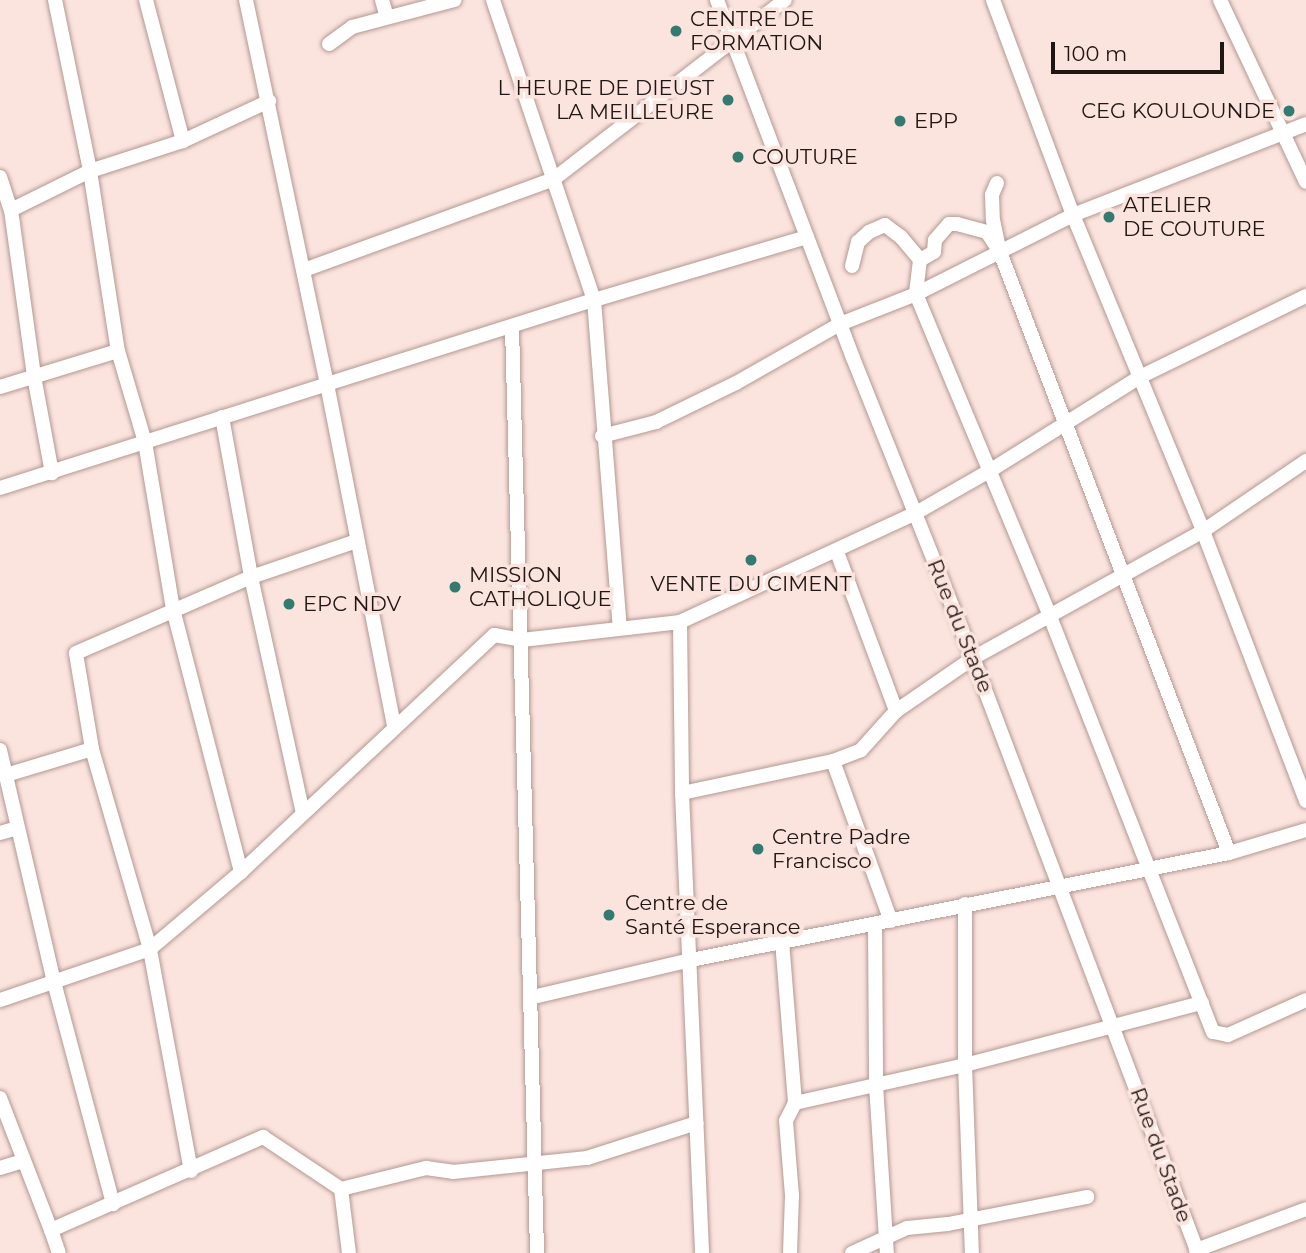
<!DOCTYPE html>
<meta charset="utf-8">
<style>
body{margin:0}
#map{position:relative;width:1306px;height:1253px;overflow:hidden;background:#fce4de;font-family:Montserrat,sans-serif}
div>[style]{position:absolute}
.roads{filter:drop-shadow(0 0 2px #b39892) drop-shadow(0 0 2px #b39892)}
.minor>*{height:14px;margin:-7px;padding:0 7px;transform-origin:7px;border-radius:7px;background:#fff}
.dots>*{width:19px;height:19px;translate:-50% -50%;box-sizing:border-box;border:4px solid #fce4de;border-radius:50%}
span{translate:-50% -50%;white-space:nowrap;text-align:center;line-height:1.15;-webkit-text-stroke:7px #fce4de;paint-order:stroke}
.poi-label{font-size:21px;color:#201614}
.left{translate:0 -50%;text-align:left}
.right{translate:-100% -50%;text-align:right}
.street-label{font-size:21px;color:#201614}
.scale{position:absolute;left:1051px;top:42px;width:173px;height:32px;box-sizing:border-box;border:4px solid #201614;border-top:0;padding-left:9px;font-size:21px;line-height:24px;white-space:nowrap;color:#201614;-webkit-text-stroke:5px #fce4de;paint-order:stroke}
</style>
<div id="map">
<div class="roads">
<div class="minor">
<i style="left:55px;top:0;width:175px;rotate:78.4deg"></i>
<i style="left:90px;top:171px;width:182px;rotate:81.2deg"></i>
<i style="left:118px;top:351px;width:95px;rotate:73.5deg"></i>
<i style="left:145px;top:442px;width:169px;rotate:80.5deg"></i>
<i style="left:173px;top:609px;width:272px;rotate:75.5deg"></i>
<i style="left:146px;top:0;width:146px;rotate:75.3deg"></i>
<i style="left:246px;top:0;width:392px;rotate:78.1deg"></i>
<i style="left:327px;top:384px;width:280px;rotate:-17.5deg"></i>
<i style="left:594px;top:300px;width:222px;rotate:-16.5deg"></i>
<i style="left:382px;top:0;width:18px;rotate:74deg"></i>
<i style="left:493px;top:0;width:317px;rotate:71.4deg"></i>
<i style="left:594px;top:300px;width:329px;rotate:85.5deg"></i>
<i style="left:717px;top:0;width:383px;rotate:69.2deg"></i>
<i style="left:853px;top:358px;width:323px;rotate:68.2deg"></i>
<i style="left:973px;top:658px;width:636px;rotate:69.29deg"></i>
<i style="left:993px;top:0;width:229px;rotate:69.6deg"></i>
<i style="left:1073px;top:215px;width:342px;rotate:67.6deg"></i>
<i style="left:1203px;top:531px;width:289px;rotate:69.1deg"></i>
<i style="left:1220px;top:0;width:201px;rotate:64.7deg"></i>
<i style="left:329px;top:44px;width:29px;rotate:-36deg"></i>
<i style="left:352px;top:27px;width:106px;rotate:-14.8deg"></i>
<i style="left:0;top:177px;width:35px;rotate:72deg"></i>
<i style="left:11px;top:210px;width:168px;rotate:82.1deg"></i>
<i style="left:34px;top:376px;width:99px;rotate:79.5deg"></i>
<i style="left:997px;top:183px;width:13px;rotate:113deg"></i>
<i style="left:992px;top:195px;width:25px;rotate:88deg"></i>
<i style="left:993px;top:220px;width:33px;rotate:78deg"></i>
<i style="left:1000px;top:252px;width:643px;rotate:69.14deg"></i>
<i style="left:11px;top:210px;width:88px;rotate:-26.3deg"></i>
<i style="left:90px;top:171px;width:98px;rotate:-17.9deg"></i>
<i style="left:183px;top:141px;width:95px;rotate:-24.9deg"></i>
<i style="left:1000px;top:252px;width:24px;rotate:-123deg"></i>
<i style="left:987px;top:232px;width:31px;rotate:-165deg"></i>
<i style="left:957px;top:224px;width:8px;rotate:180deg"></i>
<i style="left:949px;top:224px;width:21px;rotate:131deg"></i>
<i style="left:935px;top:240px;width:12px;rotate:95deg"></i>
<i style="left:934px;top:252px;width:16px;rotate:150deg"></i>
<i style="left:920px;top:260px;width:34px;rotate:97deg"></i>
<i style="left:916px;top:294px;width:347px;rotate:67.4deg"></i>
<i style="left:1049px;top:614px;width:449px;rotate:68.6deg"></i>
<i style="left:1213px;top:1032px;width:15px;rotate:11deg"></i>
<i style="left:1228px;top:1035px;width:85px;rotate:-24.2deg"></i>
<i style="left:852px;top:266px;width:25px;rotate:-76deg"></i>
<i style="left:858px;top:242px;width:15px;rotate:-42deg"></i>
<i style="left:869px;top:232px;width:17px;rotate:-24deg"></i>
<i style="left:885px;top:225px;width:20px;rotate:37deg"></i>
<i style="left:901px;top:237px;width:30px;rotate:50deg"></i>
<i style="left:304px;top:270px;width:266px;rotate:-20deg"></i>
<i style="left:554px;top:179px;width:292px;rotate:-37.8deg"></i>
<i style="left:512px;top:327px;width:926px;rotate:88.45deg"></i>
<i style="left:0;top:387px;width:123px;rotate:-17deg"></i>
<i style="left:222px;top:417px;width:163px;rotate:79.7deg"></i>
<i style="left:251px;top:577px;width:242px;rotate:77.6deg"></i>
<i style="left:602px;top:436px;width:56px;rotate:-14.5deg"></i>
<i style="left:656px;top:422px;width:89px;rotate:-26deg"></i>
<i style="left:736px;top:383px;width:120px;rotate:-29.6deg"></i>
<i style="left:840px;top:324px;width:82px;rotate:-21.5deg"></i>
<i style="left:916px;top:294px;width:176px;rotate:-26.7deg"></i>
<i style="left:1073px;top:215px;width:250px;rotate:-21.3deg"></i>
<i style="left:0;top:488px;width:343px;rotate:-17.6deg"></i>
<i style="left:327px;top:384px;width:349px;rotate:78.9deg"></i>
<i style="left:837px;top:552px;width:170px;rotate:69.6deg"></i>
<i style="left:680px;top:622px;width:171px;rotate:89.3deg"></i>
<i style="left:682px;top:793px;width:460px;rotate:87.5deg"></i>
<i style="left:0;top:750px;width:238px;rotate:76.9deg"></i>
<i style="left:54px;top:982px;width:230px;rotate:75.1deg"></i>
<i style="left:833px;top:761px;width:170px;rotate:70.1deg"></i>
<i style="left:6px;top:775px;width:90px;rotate:-16.8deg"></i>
<i style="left:682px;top:793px;width:154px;rotate:-12deg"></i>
<i style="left:833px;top:761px;width:30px;rotate:-21deg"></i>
<i style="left:861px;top:750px;width:52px;rotate:-48.1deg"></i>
<i style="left:896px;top:711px;width:93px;rotate:-34.5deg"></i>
<i style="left:973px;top:658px;width:263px;rotate:-28.9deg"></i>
<i style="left:1203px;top:531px;width:125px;rotate:-34.2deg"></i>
<i style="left:0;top:833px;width:18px;rotate:-16deg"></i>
<i style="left:965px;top:904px;width:161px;rotate:90deg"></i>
<i style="left:965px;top:1065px;width:188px;rotate:87.9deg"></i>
<i style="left:875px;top:925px;width:160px;rotate:89.6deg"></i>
<i style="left:876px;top:1085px;width:168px;rotate:86.3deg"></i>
<i style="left:782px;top:941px;width:163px;rotate:85.4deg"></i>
<i style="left:795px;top:1103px;width:20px;rotate:117deg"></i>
<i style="left:786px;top:1121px;width:75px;rotate:85.4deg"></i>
<i style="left:792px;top:1196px;width:57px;rotate:92deg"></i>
<i style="left:533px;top:997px;width:162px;rotate:-13.2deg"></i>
<i style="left:691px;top:960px;width:549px;rotate:-11.25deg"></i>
<i style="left:1229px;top:853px;width:80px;rotate:-16.6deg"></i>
<i style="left:0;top:1000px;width:158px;rotate:-18.8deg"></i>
<i style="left:150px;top:949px;width:208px;rotate:-106.2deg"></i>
<i style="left:92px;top:749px;width:97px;rotate:-99.5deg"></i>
<i style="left:76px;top:653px;width:191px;rotate:-23.5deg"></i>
<i style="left:251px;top:577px;width:112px;rotate:-18.8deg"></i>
<i style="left:0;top:1098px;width:142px;rotate:68.9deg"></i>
<i style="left:51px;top:1230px;width:232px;rotate:-23.7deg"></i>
<i style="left:263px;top:1137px;width:94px;rotate:33.7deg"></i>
<i style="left:341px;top:1189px;width:88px;rotate:-13.9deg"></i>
<i style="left:426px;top:1168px;width:27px;rotate:8deg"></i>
<i style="left:453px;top:1172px;width:135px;rotate:-6deg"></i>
<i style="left:587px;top:1158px;width:115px;rotate:-17.7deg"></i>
<i style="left:795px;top:1103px;width:174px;rotate:-12.6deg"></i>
<i style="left:965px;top:1065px;width:245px;rotate:-14.7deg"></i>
<i style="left:0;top:1168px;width:24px;rotate:-17deg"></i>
<i style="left:191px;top:1171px;width:226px;rotate:-100.5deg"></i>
<i style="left:150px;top:949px;width:119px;rotate:-40.2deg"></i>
<i style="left:241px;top:872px;width:347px;rotate:-43.1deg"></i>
<i style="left:494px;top:635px;width:28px;rotate:10deg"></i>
<i style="left:522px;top:640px;width:159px;rotate:-6.5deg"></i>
<i style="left:680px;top:622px;width:258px;rotate:-24.8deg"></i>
<i style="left:914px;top:514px;width:89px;rotate:-29.7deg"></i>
<i style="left:991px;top:470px;width:176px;rotate:-32deg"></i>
<i style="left:1140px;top:377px;width:185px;rotate:-26deg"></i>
<i style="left:341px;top:1189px;width:64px;rotate:82.9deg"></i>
<i style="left:51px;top:1230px;width:24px;rotate:71deg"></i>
<i style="left:1196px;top:1250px;width:117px;rotate:-20.4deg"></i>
<i style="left:852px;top:1253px;width:60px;rotate:-24.4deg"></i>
<i style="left:907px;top:1228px;width:41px;rotate:-5.6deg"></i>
<i style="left:948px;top:1224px;width:142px;rotate:-11deg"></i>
</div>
</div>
<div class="dots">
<i style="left:676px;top:31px;background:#337a71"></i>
<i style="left:728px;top:100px;background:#337a71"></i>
<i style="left:1289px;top:111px;background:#337a71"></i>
<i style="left:900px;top:121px;background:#337a71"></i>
<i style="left:738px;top:157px;background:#337a71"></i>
<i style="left:1109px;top:217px;background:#337a71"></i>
<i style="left:751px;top:560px;background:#337a71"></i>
<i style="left:455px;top:587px;background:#337a71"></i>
<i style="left:289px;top:604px;background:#337a71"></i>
<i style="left:758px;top:849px;background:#337a71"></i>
<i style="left:609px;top:915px;background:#337a71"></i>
</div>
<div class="poi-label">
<span class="left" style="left:690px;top:31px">CENTRE DE<br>FORMATION</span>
<span class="right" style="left:714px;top:100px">L HEURE DE DIEUST<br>LA MEILLEURE</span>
<span class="right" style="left:1275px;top:111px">CEG KOULOUNDE</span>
<span class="left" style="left:914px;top:121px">EPP</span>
<span class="left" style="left:752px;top:157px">COUTURE</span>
<span class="left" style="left:1123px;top:217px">ATELIER<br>DE COUTURE</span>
<span class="left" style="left:469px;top:587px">MISSION<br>CATHOLIQUE</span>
<span style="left:751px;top:584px">VENTE DU CIMENT</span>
<span class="left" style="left:303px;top:604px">EPC NDV</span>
<span class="left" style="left:772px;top:849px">Centre Padre<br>Francisco</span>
<span class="left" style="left:625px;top:915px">Centre de<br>Santé Esperance</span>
</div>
<div class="street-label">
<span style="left:960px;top:626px;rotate:68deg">Rue du Stade</span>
<span style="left:1161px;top:1155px;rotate:70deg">Rue du Stade</span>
</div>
<div class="scale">100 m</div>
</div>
